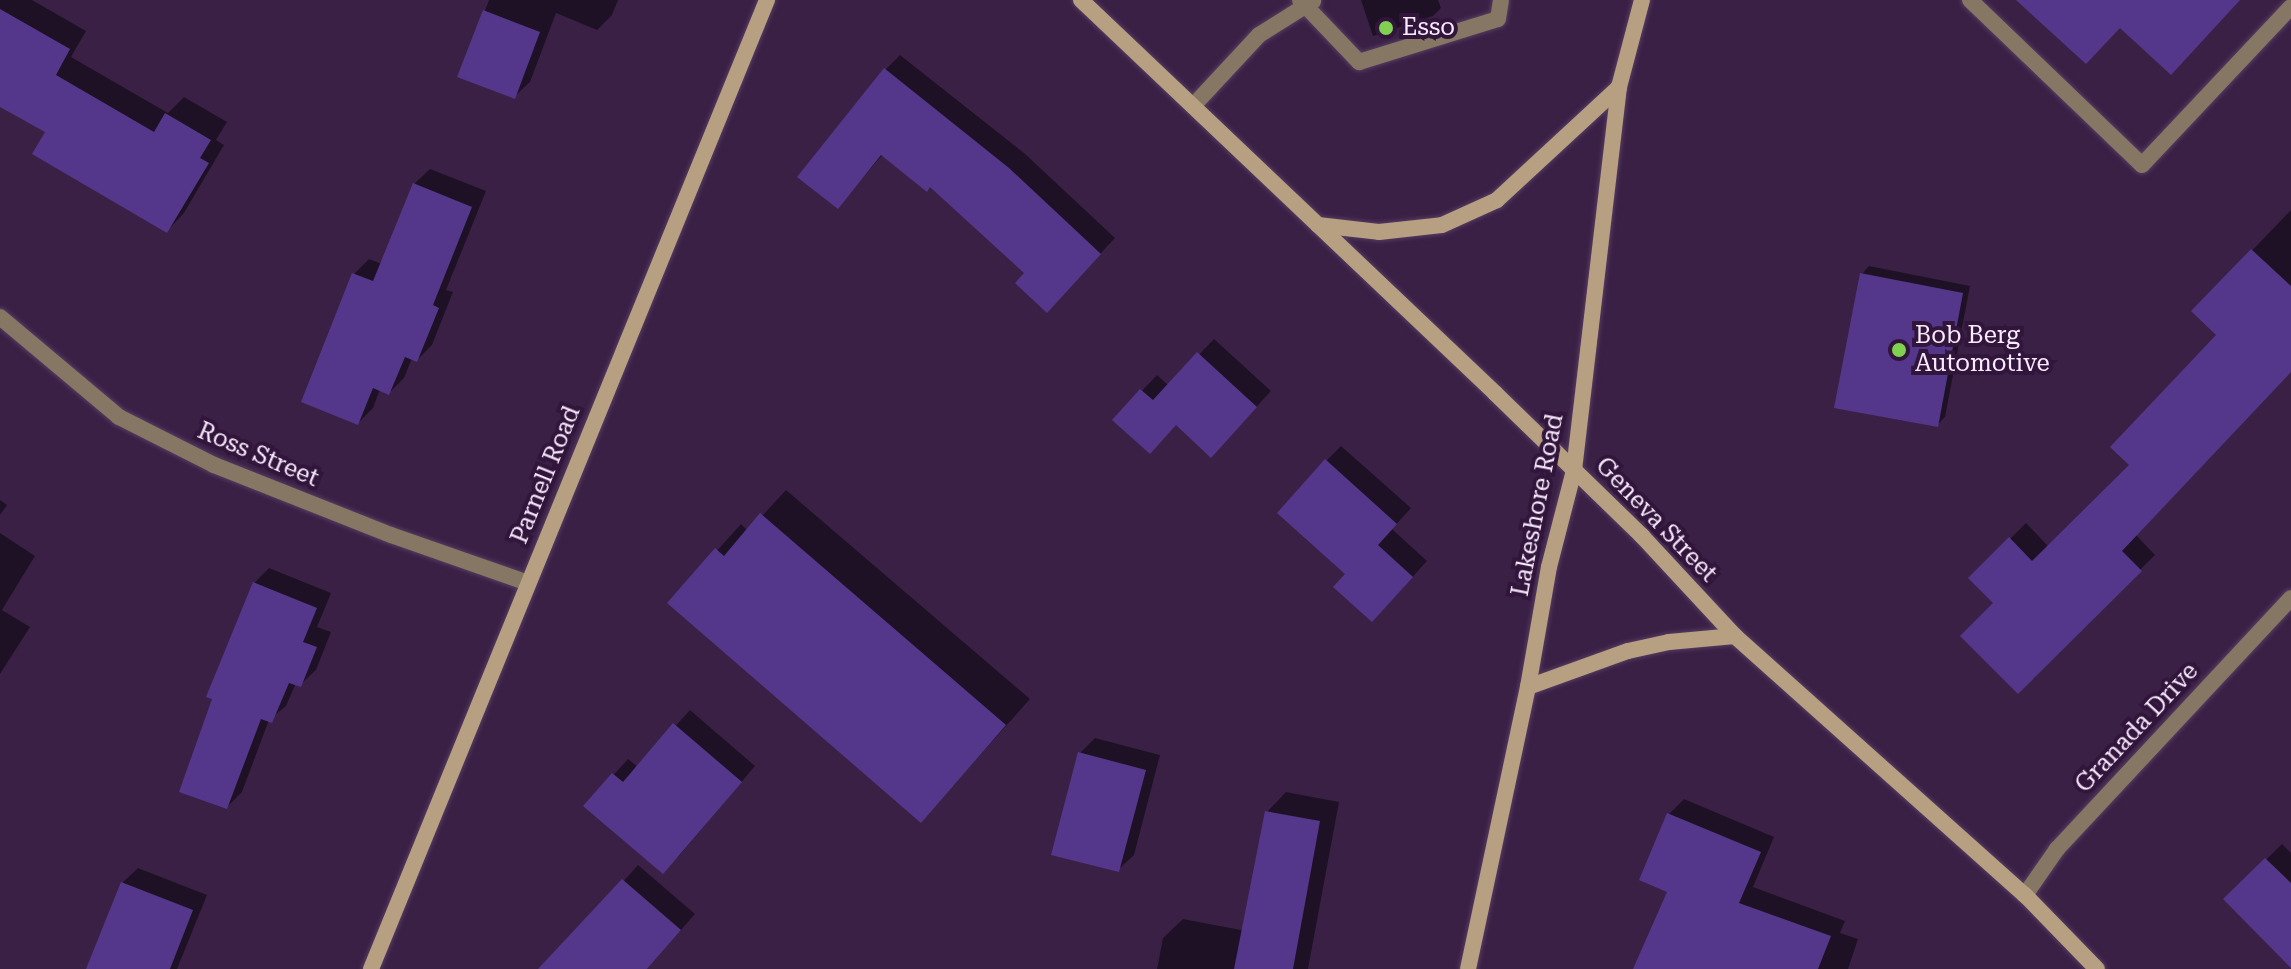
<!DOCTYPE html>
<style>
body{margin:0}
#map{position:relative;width:2291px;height:969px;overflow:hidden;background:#3b2046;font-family:"Roboto Serif",serif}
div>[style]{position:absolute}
.shadow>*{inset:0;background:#0007}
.building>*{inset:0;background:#54378b}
.roads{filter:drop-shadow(0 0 2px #563c60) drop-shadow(0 0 2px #563c60)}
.lane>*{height:16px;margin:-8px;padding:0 8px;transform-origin:8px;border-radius:8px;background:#857763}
.street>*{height:16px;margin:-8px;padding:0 8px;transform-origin:8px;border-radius:8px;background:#857763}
.secondary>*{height:16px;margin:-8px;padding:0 8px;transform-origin:8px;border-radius:8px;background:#b7a081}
.dots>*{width:22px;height:22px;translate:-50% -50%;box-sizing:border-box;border:4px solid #31153b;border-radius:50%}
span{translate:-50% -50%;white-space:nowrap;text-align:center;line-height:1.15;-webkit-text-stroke:8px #31153b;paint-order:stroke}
.poi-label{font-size:24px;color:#f9ebff}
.left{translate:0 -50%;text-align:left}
.street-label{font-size:24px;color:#f9ebff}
</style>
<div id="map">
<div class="shadow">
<i style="clip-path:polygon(0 0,32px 0,86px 31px,71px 57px,168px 113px,184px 97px,227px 122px,216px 140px,224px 145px,184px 213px,167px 231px,48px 132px,0 104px)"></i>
<i style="clip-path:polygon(489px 0,618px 0,612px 15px,597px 30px,556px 13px,530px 82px,514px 97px,460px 76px)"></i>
<i style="clip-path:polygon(1361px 0,1438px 0,1441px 8px,1433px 16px,1373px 36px)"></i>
<i style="clip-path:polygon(900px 55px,1024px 153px,1115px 238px,1062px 295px,1026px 273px,931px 185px,883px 154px,838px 207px,885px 70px)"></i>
<i style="clip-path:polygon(430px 169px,486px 191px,446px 290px,453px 292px,432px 345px,417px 360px,412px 358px,404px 378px,389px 393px,380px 389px,373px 408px,358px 423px,354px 274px,369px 259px,382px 264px,414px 184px)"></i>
<i style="clip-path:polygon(2291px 210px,2291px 371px,2136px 535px,2155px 555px,2018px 691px,1996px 603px,1971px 578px,2026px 523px,2049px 547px,2132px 465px,2219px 335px,2194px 311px)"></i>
<i style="clip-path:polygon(1869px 266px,1970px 286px,1945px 417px,1937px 425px,1862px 274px)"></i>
<i style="clip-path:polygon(1214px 339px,1271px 391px,1226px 440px,1177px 423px,1115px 419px,1157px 375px,1169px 386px)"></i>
<i style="clip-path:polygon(1341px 446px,1411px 508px,1392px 529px,1427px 561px,1387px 605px,1348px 574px,1326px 461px)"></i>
<i style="clip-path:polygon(786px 490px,1030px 699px,921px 821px,670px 603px,741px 524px,748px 531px)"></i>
<i style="clip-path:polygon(0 500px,7px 505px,0 515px)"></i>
<i style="clip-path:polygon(0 533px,35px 556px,2px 610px,30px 627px,0 674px)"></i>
<i style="clip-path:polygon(269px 568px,331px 593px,317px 627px,331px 632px,316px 670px,300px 685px,296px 683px,286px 706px,269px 720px,242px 792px,227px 807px,254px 583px)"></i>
<i style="clip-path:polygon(690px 710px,755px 766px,678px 857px,586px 805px,628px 759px,638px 767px)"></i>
<i style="clip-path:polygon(1095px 738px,1160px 755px,1134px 855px,1118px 870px,1080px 753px)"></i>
<i style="clip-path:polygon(1286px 792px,1339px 802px,1308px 969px,1157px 969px,1163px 938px,1183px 919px,1241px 930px,1244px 928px,1267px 812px)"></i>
<i style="clip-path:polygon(1684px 799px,1774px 837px,1753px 887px,1845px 921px,1840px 933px,1858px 939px,1848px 969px,1635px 969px,1670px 891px,1669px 814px)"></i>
<i style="clip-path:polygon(2282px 844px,2291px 853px,2291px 965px,2226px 899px)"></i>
<i style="clip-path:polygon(638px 865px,695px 914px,647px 969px,562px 969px,605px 902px)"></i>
<i style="clip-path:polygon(138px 868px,207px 895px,177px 969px,89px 969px,122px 883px)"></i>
</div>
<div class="building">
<i style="clip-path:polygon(2016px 0,2240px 0,2171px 75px,2120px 28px,2086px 64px)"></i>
<i style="clip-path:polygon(0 9px,70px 49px,56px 75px,154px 132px,165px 113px,211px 140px,200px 158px,209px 163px,167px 233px,32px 154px,45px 132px,0 107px)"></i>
<i style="clip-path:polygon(483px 10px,540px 32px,515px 99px,457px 77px)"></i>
<i style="clip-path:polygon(884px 68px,1009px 168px,1101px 254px,1047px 313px,1015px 283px,1024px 273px,930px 187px,927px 192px,881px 155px,838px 209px,797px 177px)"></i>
<i style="clip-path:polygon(413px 183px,472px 207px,433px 305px,439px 308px,417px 362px,405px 357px,389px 395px,373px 388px,358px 425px,301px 402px,352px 273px,373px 281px)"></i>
<i style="clip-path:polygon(2251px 249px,2291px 286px,2291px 372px,2122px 551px,2142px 571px,2018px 694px,1960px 636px,1993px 603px,1968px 578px,2009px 537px,2032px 561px,2129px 465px,2110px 447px,2216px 335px,2191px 311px)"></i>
<i style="clip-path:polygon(1860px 273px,1963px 293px,1938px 427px,1834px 408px)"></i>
<i style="clip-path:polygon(1197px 352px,1257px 407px,1211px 458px,1176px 425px,1150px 454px,1112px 420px,1140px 389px,1153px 400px)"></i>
<i style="clip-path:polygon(1325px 459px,1397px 524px,1378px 545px,1413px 577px,1372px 622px,1333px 587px,1345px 574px,1277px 513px)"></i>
<i style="clip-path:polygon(760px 513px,1006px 725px,921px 823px,667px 603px,715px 548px,724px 556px)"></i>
<i style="clip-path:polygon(253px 582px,317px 608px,303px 642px,317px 647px,301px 687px,289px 683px,272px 723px,261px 719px,227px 809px,179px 792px,212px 699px,206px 697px)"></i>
<i style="clip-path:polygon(673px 723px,742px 782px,663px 874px,583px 806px,612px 773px,623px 782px)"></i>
<i style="clip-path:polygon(1078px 752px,1146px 770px,1119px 872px,1051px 855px)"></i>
<i style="clip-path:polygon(1265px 811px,1320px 821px,1293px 969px,1234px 969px)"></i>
<i style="clip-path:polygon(1667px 813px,1761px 852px,1739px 903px,1831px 936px,1818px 969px,1633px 969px,1667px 892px,1639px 880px)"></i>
<i style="clip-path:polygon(2265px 858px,2291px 883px,2291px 968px,2223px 899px)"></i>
<i style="clip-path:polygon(622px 879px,681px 930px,647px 969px,538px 969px)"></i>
<i style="clip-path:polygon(121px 882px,193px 910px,170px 969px,86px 969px)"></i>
</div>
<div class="roads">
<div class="lane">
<i style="left:1300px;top:0;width:86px;rotate:46.4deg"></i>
<i style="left:1359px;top:62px;width:145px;rotate:-17.2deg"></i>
<i style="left:1498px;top:19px;width:19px;rotate:-81deg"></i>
<i style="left:1970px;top:0;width:238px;rotate:43.8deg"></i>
<i style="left:2142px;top:165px;width:217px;rotate:-46.7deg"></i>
<i style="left:1193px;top:106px;width:97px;rotate:-47.1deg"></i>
<i style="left:1259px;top:35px;width:64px;rotate:-32.2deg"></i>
</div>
<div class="street">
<i style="left:0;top:317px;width:155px;rotate:40deg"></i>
<i style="left:119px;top:417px;width:106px;rotate:26.8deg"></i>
<i style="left:214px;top:465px;width:190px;rotate:21.6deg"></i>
<i style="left:391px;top:535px;width:145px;rotate:19.3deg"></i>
<i style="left:2025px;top:895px;width:56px;rotate:-55.2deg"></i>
<i style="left:2057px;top:849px;width:343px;rotate:-47deg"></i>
</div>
<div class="secondary">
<i style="left:1081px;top:0;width:572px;rotate:43.51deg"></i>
<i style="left:1496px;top:394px;width:204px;rotate:44.2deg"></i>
<i style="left:1642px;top:536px;width:137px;rotate:47.1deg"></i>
<i style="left:1735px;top:636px;width:389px;rotate:41.8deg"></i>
<i style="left:2025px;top:895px;width:103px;rotate:45.8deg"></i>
<i style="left:1318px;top:225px;width:61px;rotate:6.5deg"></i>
<i style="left:1379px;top:232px;width:63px;rotate:-6.3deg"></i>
<i style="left:1442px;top:225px;width:60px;rotate:-24.4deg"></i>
<i style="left:1497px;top:200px;width:166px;rotate:-42.8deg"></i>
<i style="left:1528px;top:687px;width:106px;rotate:-19.8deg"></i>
<i style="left:1628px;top:651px;width:42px;rotate:-12.4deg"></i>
<i style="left:1669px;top:642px;width:66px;rotate:-5.2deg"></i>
<i style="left:371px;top:969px;width:1047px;rotate:-67.77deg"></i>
<i style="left:1468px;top:969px;width:288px;rotate:-78deg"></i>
<i style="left:1528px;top:687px;width:122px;rotate:-80.1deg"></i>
<i style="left:1549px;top:567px;width:100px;rotate:-75.5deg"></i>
<i style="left:1574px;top:470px;width:386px;rotate:-83.3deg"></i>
<i style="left:1619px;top:87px;width:90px;rotate:-75.2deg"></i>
</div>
</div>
<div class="dots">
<i style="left:1386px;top:28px;background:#80d051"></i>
<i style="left:1899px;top:350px;background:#80d051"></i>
</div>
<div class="poi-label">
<span class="left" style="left:1402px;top:28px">Esso</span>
<span class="left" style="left:1915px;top:350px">Bob Berg<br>Automotive</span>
</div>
<div class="street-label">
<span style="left:258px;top:455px;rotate:23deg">Ross Street</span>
<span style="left:546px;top:475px;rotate:-68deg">Parnell Road</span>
<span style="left:1538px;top:505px;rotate:-79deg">Lakeshore Road</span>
<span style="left:1656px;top:520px;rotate:46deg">Geneva Street</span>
<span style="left:2137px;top:728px;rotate:-47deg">Granada Drive</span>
</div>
</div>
